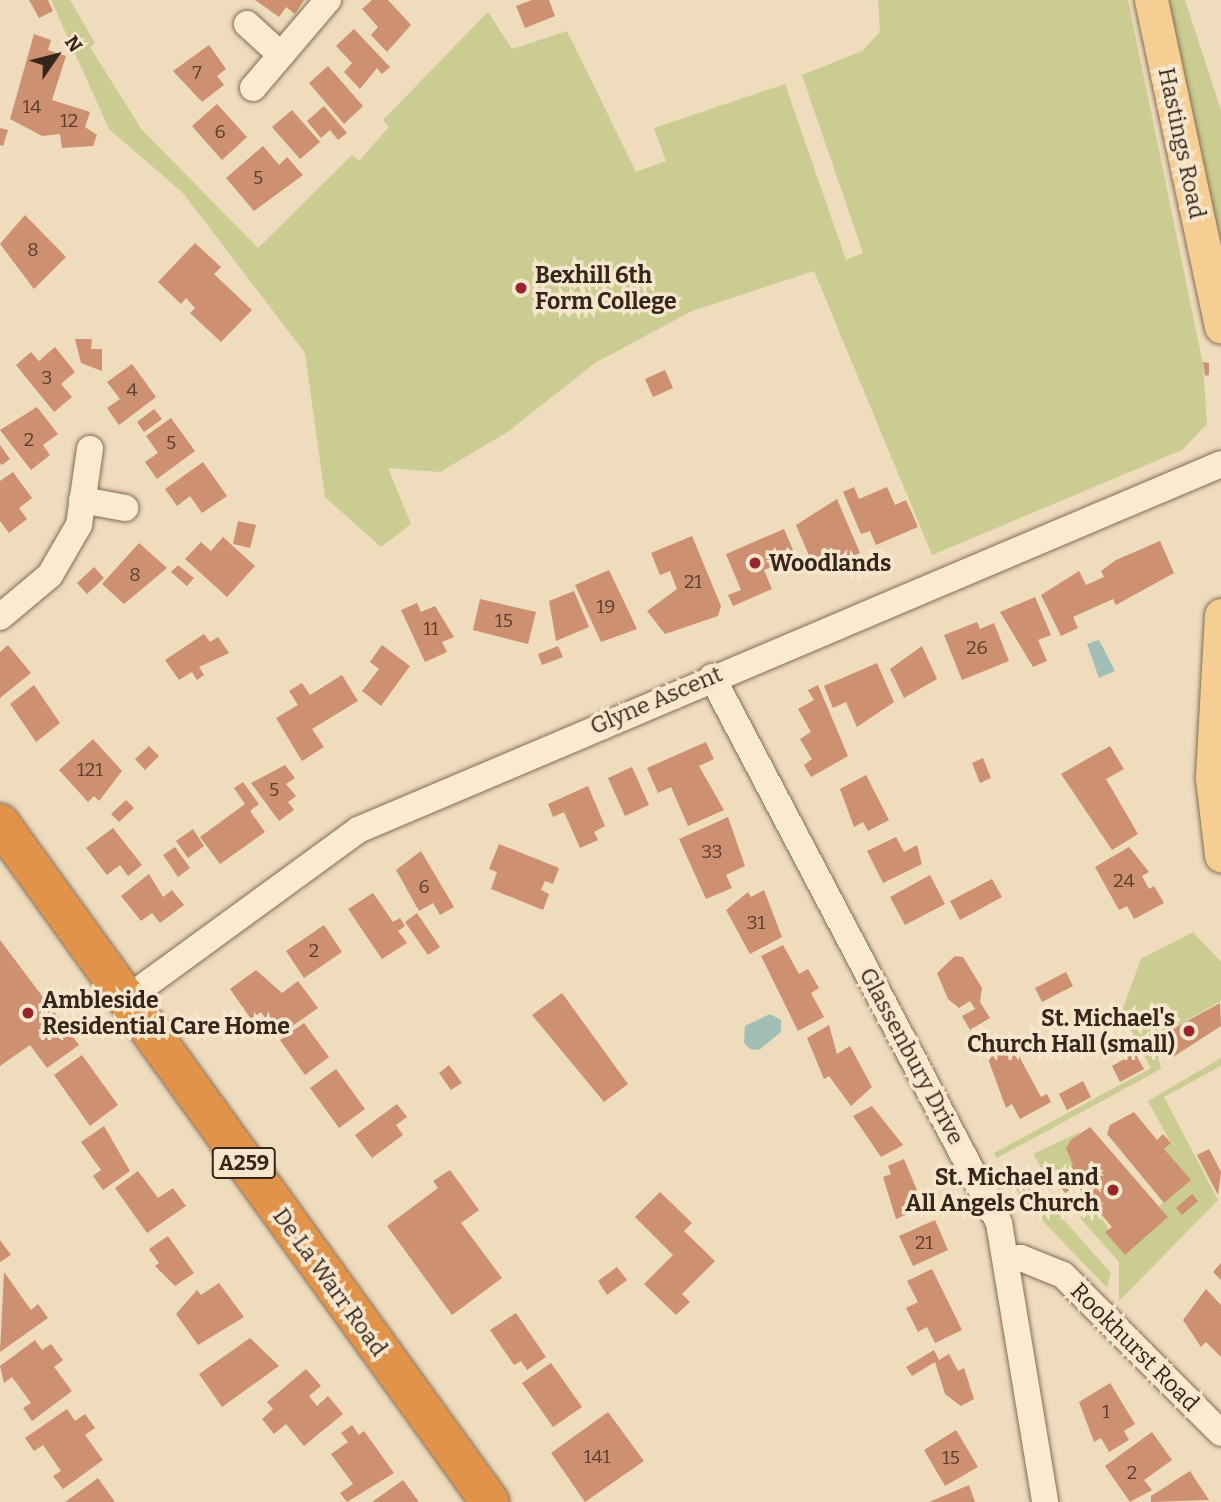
<!DOCTYPE html>
<style>
body{margin:0}
#map{position:relative;width:1221px;height:1502px;overflow:hidden;background:#eedcbd;font-family:Bitter,serif}
div>[style]{position:absolute}
.green>*{inset:0;background:#cacc91}
.water>*{inset:0;background:#a1bfb4}
.building>*{inset:0;background:#cd9071}
.roads{filter:drop-shadow(0 0 2px #866c56) drop-shadow(0 0 2px #866c56)}
.minor>*{height:26px;margin:-13px;padding:0 13px;transform-origin:13px;border-radius:13px;background:#f9ead0}
.major>*{height:33px;margin:-16.5px;padding:0 16.5px;transform-origin:16.5px;border-radius:16.5px;background:#f4ce92}
.highway>*{height:38px;margin:-19px;padding:0 19px;transform-origin:19px;border-radius:19px;background:#e1934a}
.dots>*{width:19px;height:19px;translate:-50% -50%;box-sizing:border-box;border:4px solid #f6e6cc;border-radius:50%}
span{translate:-50% -50%;white-space:nowrap;text-align:center;line-height:1.15;-webkit-text-stroke:7px #f6e6cc;paint-order:stroke}
.number-label{font-size:19px;color:#5b4030}
.number-label span{-webkit-text-stroke-width:0}
.shield-label span{padding:2px 5px;background:#f6e6cc;border:2px solid;border-radius:5px;-webkit-text-stroke-width:0}
.shield-label{font-size:21px;color:#35251b;font-weight:700}
.street-label{font-size:23px;color:#35251b}
.poi-label{font-size:23px;color:#35251b;font-weight:700}
.left{translate:0 -50%;text-align:left}
.right{translate:-100% -50%;text-align:right}
.north{position:absolute;left:21px;top:21px;width:70px;height:70px;-webkit-text-stroke:5px #f6e6cc;paint-order:stroke;rotate:55deg;font-size:19px;font-weight:700;line-height:28px;text-align:center;color:#35251b}
.north::after{content:'';display:block;margin:auto;width:24px;height:32px;background:#35251b;clip-path:polygon(50% 0,100% 100%,50% 72%,0 100%)}
</style>
<div id="map">
<div class="green">
<i style="clip-path:polygon(51px 0,70px 0,95px 43px,90px 47px,142px 130px,258px 248px,352px 155px,359px 161px,389px 127px,383px 120px,488px 12px,512px 49px,567px 31px,636px 172px,666px 161px,654px 128px,785px 84px,846px 260px,863px 253px,802px 75px,862px 51px,880px 32px,878px 0,1128px 0,1203px 364px,1207px 424px,1182px 450px,932px 555px,814px 271px,692px 311px,595px 363px,506px 433px,440px 472px,388px 468px,411px 524px,381px 547px,325px 497px,305px 353px,183px 193px,109px 129px)"></i>
<i style="clip-path:polygon(1166px 0,1185px 0,1221px 110px,1221px 242px)"></i>
<i style="clip-path:polygon(1193px 932px,1221px 962px,1221px 1001px,1154px 1039px,1161px 1069px,997px 1158px,994px 1153px,1151px 1068px,1121px 1014px,1141px 959px)"></i>
<i style="clip-path:polygon(1221px 1058px,1221px 1066px,1164px 1097px,1218px 1200px,1119px 1301px,1119px 1262px,1080px 1218px,1094px 1206px,1125px 1255px,1168px 1217px,1159px 1206px,1190px 1180px,1164px 1149px,1171px 1143px,1148px 1101px)"></i>
<i style="clip-path:polygon(1082px 1131px,1072px 1140px,1073px 1165px,1051px 1185px,1033px 1154px)"></i>
<i style="clip-path:polygon(1003px 1168px,1025px 1176px,1111px 1273px,1107px 1288px,1022px 1199px)"></i>
</div>
<div class="water">
<i style="clip-path:polygon(1099px 640px,1115px 671px,1099px 678px,1087px 644px)"></i>
<i style="clip-path:polygon(770px 1014px,781px 1020px,781px 1032px,759px 1050px,750px 1049px,744px 1043px,745px 1026px)"></i>
</div>
<div class="building">
<i style="clip-path:polygon(29px 0,48px 0,53px 11px,39px 18px)"></i>
<i style="clip-path:polygon(255px 0,304px 0,295px 14px,286px 7px,279px 17px)"></i>
<i style="clip-path:polygon(372px 0,388px 0,411px 25px,387px 52px,371px 35px,378px 27px,362px 9px)"></i>
<i style="clip-path:polygon(532px 0,549px 0,555px 16px,525px 28px,516px 6px)"></i>
<i style="clip-path:polygon(354px 29px,390px 67px,382px 74px,377px 68px,360px 89px,344px 72px,352px 63px,336px 46px)"></i>
<i style="clip-path:polygon(34px 34px,51px 40px,48px 50px,66px 56px,52px 100px,90px 112px,85px 127px,97px 135px,93px 146px,62px 148px,60px 134px,42px 136px,10px 119px)"></i>
<i style="clip-path:polygon(209px 45px,226px 69px,217px 76px,224px 85px,202px 102px,173px 71px)"></i>
<i style="clip-path:polygon(328px 66px,363px 106px,344px 124px,309px 83px)"></i>
<i style="clip-path:polygon(217px 104px,247px 137px,222px 160px,192px 126px)"></i>
<i style="clip-path:polygon(324px 106px,347px 133px,338px 140px,330px 130px,321px 138px,307px 121px)"></i>
<i style="clip-path:polygon(292px 110px,320px 142px,300px 159px,272px 127px)"></i>
<i style="clip-path:polygon(0 128px,8px 130px,3px 146px,0 145px)"></i>
<i style="clip-path:polygon(263px 146px,279px 165px,287px 157px,303px 175px,254px 211px,226px 178px)"></i>
<i style="clip-path:polygon(25px 215px,66px 257px,34px 289px,0 244px)"></i>
<i style="clip-path:polygon(195px 243px,221px 267px,214px 274px,252px 310px,221px 342px,190px 313px,195px 308px,186px 298px,181px 304px,158px 282px)"></i>
<i style="clip-path:polygon(75px 339px,92px 339px,91px 349px,102px 349px,102px 371px,81px 363px)"></i>
<i style="clip-path:polygon(55px 347px,75px 372px,61px 384px,72px 397px,54px 412px,16px 365px,31px 352px,39px 361px)"></i>
<i style="clip-path:polygon(1203px 362px,1209px 363px,1209px 375px,1205px 376px)"></i>
<i style="clip-path:polygon(132px 364px,156px 397px,119px 425px,107px 408px,120px 399px,107px 382px)"></i>
<i style="clip-path:polygon(665px 370px,673px 388px,653px 397px,645px 379px)"></i>
<i style="clip-path:polygon(37px 407px,58px 434px,43px 445px,50px 455px,31px 470px,0 430px)"></i>
<i style="clip-path:polygon(154px 409px,162px 419px,144px 432px,137px 422px)"></i>
<i style="clip-path:polygon(171px 418px,195px 451px,157px 479px,145px 462px,158px 453px,146px 436px)"></i>
<i style="clip-path:polygon(0 445px,10px 459px,2px 465px,0 463px)"></i>
<i style="clip-path:polygon(203px 462px,227px 496px,202px 513px,190px 496px,177px 506px,165px 489px)"></i>
<i style="clip-path:polygon(13px 472px,32px 498px,19px 508px,27px 519px,9px 533px,0 521px,0 481px)"></i>
<i style="clip-path:polygon(854px 487px,859px 499px,887px 487px,895px 505px,906px 500px,918px 527px,876px 545px,870px 531px,861px 534px,843px 492px)"></i>
<i style="clip-path:polygon(837px 499px,860px 553px,816px 572px,796px 525px)"></i>
<i style="clip-path:polygon(238px 521px,256px 525px,250px 548px,233px 544px)"></i>
<i style="clip-path:polygon(784px 529px,796px 557px,764px 570px,772px 589px,733px 606px,728px 595px,741px 590px,726px 554px)"></i>
<i style="clip-path:polygon(692px 536px,721px 606px,718px 616px,665px 634px,647px 611px,677px 589px,670px 571px,660px 575px,651px 553px)"></i>
<i style="clip-path:polygon(223px 537px,255px 566px,227px 597px,185px 559px,201px 542px,211px 551px)"></i>
<i style="clip-path:polygon(1160px 541px,1174px 573px,1116px 605px,1113px 599px,1073px 617px,1078px 628px,1061px 636px,1041px 595px,1079px 571px,1086px 585px,1104px 577px,1101px 571px,1116px 560px)"></i>
<i style="clip-path:polygon(139px 543px,167px 568px,124px 604px,102px 584px)"></i>
<i style="clip-path:polygon(178px 565px,194px 578px,187px 586px,171px 572px)"></i>
<i style="clip-path:polygon(94px 567px,104px 578px,87px 594px,77px 583px)"></i>
<i style="clip-path:polygon(609px 570px,637px 629px,601px 642px,575px 585px)"></i>
<i style="clip-path:polygon(574px 591px,589px 627px,556px 641px,549px 601px)"></i>
<i style="clip-path:polygon(1035px 597px,1051px 635px,1038px 640px,1047px 661px,1033px 667px,1000px 612px)"></i>
<i style="clip-path:polygon(480px 599px,536px 612px,528px 644px,473px 630px)"></i>
<i style="clip-path:polygon(417px 603px,421px 612px,435px 606px,454px 637px,442px 642px,447px 652px,425px 662px,401px 610px)"></i>
<i style="clip-path:polygon(977px 622px,980px 629px,994px 623px,1009px 661px,962px 680px,944px 635px)"></i>
<i style="clip-path:polygon(204px 634px,210px 642px,218px 637px,229px 653px,199px 667px,204px 675px,197px 680px,192px 672px,179px 680px,165px 660px)"></i>
<i style="clip-path:polygon(8px 645px,31px 673px,0 698px,0 652px)"></i>
<i style="clip-path:polygon(382px 645px,410px 666px,381px 706px,362px 691px,379px 669px,370px 662px)"></i>
<i style="clip-path:polygon(558px 646px,563px 657px,542px 665px,538px 654px)"></i>
<i style="clip-path:polygon(922px 646px,937px 679px,904px 698px,890px 669px)"></i>
<i style="clip-path:polygon(877px 663px,894px 702px,857px 727px,846px 702px,833px 708px,824px 686px)"></i>
<i style="clip-path:polygon(342px 675px,358px 701px,312px 729px,324px 747px,302px 761px,276px 718px,298px 705px,289px 691px,302px 683px,310px 695px)"></i>
<i style="clip-path:polygon(34px 685px,60px 723px,36px 742px,10px 704px)"></i>
<i style="clip-path:polygon(818px 685px,848px 756px,811px 777px,804px 765px,812px 759px,800px 739px,811px 732px,798px 709px,814px 700px,808px 690px)"></i>
<i style="clip-path:polygon(93px 739px,122px 771px,99px 801px,94px 796px,88px 802px,59px 770px)"></i>
<i style="clip-path:polygon(706px 742px,714px 759px,699px 766px,724px 810px,688px 826px,671px 787px,658px 793px,647px 768px)"></i>
<i style="clip-path:polygon(149px 746px,159px 756px,145px 770px,135px 759px)"></i>
<i style="clip-path:polygon(1110px 746px,1124px 769px,1106px 779px,1138px 834px,1112px 850px,1061px 774px)"></i>
<i style="clip-path:polygon(983px 758px,991px 778px,980px 783px,972px 763px)"></i>
<i style="clip-path:polygon(285px 765px,295px 778px,286px 784px,296px 796px,288px 802px,294px 810px,279px 821px,251px 783px)"></i>
<i style="clip-path:polygon(632px 767px,649px 805px,625px 816px,608px 778px)"></i>
<i style="clip-path:polygon(866px 775px,889px 820px,868px 831px,863px 822px,854px 827px,840px 789px)"></i>
<i style="clip-path:polygon(243px 782px,259px 804px,250px 811px,265px 832px,220px 864px,200px 837px,245px 804px,234px 788px)"></i>
<i style="clip-path:polygon(588px 786px,605px 826px,594px 832px,598px 840px,580px 848px,564px 812px,553px 817px,548px 804px)"></i>
<i style="clip-path:polygon(126px 800px,134px 808px,119px 822px,111px 814px)"></i>
<i style="clip-path:polygon(728px 817px,745px 866px,726px 875px,732px 888px,706px 899px,679px 839px)"></i>
<i style="clip-path:polygon(113px 828px,142px 865px,128px 876px,120px 865px,107px 875px,86px 848px)"></i>
<i style="clip-path:polygon(193px 829px,204px 846px,188px 858px,176px 841px)"></i>
<i style="clip-path:polygon(896px 837px,904px 852px,917px 845px,922px 864px,883px 883px,867px 851px)"></i>
<i style="clip-path:polygon(499px 844px,559px 868px,553px 884px,545px 881px,541px 890px,549px 894px,543px 910px,491px 889px,497px 872px,489px 869px)"></i>
<i style="clip-path:polygon(175px 847px,190px 868px,178px 877px,163px 855px)"></i>
<i style="clip-path:polygon(1129px 847px,1149px 872px,1142px 876px,1149px 889px,1154px 886px,1164px 903px,1134px 919px,1127px 906px,1119px 910px,1095px 867px)"></i>
<i style="clip-path:polygon(421px 851px,454px 907px,440px 915px,433px 903px,419px 911px,396px 870px)"></i>
<i style="clip-path:polygon(149px 874px,163px 897px,172px 890px,184px 905px,160px 923px,152px 913px,141px 921px,121px 896px)"></i>
<i style="clip-path:polygon(930px 875px,945px 904px,905px 925px,890px 897px)"></i>
<i style="clip-path:polygon(992px 879px,1002px 897px,960px 920px,950px 901px)"></i>
<i style="clip-path:polygon(764px 890px,782px 937px,750px 954px,726px 910px,748px 892px,751px 897px)"></i>
<i style="clip-path:polygon(373px 893px,393px 922px,400px 918px,405px 926px,398px 931px,407px 943px,382px 959px,348px 909px)"></i>
<i style="clip-path:polygon(417px 913px,440px 947px,428px 955px,405px 922px)"></i>
<i style="clip-path:polygon(324px 925px,342px 952px,304px 978px,286px 951px)"></i>
<i style="clip-path:polygon(0 940px,79px 1045px,47px 1068px,30px 1045px,0 1066px)"></i>
<i style="clip-path:polygon(783px 945px,799px 974px,808px 969px,819px 988px,811px 993px,824px 1017px,798px 1031px,761px 956px)"></i>
<i style="clip-path:polygon(955px 956px,963px 957px,982px 988px,980px 1002px,990px 1018px,970px 1030px,962px 1016px,975px 1009px,970px 1001px,959px 1008px,948px 999px,937px 973px)"></i>
<i style="clip-path:polygon(256px 970px,282px 993px,298px 981px,318px 1008px,278px 1036px,261px 1012px,251px 1019px,230px 989px)"></i>
<i style="clip-path:polygon(1066px 972px,1073px 986px,1042px 1002px,1035px 988px)"></i>
<i style="clip-path:polygon(562px 993px,628px 1084px,604px 1102px,532px 1015px)"></i>
<i style="clip-path:polygon(1220px 1003px,1221px 1026px,1170px 1059px,1158px 1037px)"></i>
<i style="clip-path:polygon(304px 1023px,329px 1057px,305px 1075px,280px 1040px)"></i>
<i style="clip-path:polygon(829px 1025px,837px 1054px,850px 1046px,872px 1087px,851px 1106px,829px 1076px,824px 1079px,807px 1038px)"></i>
<i style="clip-path:polygon(1013px 1045px,1041px 1097px,1047px 1094px,1051px 1102px,1020px 1119px,1012px 1104px,1006px 1108px,988px 1059px)"></i>
<i style="clip-path:polygon(1135px 1053px,1144px 1069px,1120px 1082px,1112px 1066px)"></i>
<i style="clip-path:polygon(82px 1055px,118px 1105px,90px 1126px,54px 1075px)"></i>
<i style="clip-path:polygon(449px 1065px,462px 1083px,451px 1090px,439px 1073px)"></i>
<i style="clip-path:polygon(336px 1069px,365px 1109px,339px 1128px,310px 1088px)"></i>
<i style="clip-path:polygon(1083px 1081px,1091px 1097px,1067px 1110px,1059px 1094px)"></i>
<i style="clip-path:polygon(397px 1104px,407px 1117px,396px 1125px,403px 1135px,372px 1158px,355px 1135px)"></i>
<i style="clip-path:polygon(872px 1106px,903px 1145px,881px 1157px,853px 1116px)"></i>
<i style="clip-path:polygon(1134px 1112px,1157px 1140px,1163px 1134px,1171px 1143px,1164px 1149px,1191px 1180px,1164px 1203px,1107px 1134px,1110px 1125px)"></i>
<i style="clip-path:polygon(104px 1126px,130px 1171px,103px 1190px,93px 1176px,101px 1170px,81px 1142px)"></i>
<i style="clip-path:polygon(1090px 1127px,1168px 1217px,1125px 1255px,1105px 1232px,1112px 1227px,1077px 1186px,1065px 1193px,1056px 1182px,1073px 1165px,1066px 1148px,1071px 1140px)"></i>
<i style="clip-path:polygon(1209px 1149px,1221px 1172px,1218px 1195px,1197px 1155px)"></i>
<i style="clip-path:polygon(904px 1159px,924px 1207px,896px 1219px,883px 1177px,891px 1174px,888px 1166px)"></i>
<i style="clip-path:polygon(450px 1170px,479px 1210px,461px 1223px,502px 1278px,452px 1315px,387px 1226px,438px 1188px,433px 1181px)"></i>
<i style="clip-path:polygon(138px 1171px,158px 1198px,173px 1188px,186px 1206px,147px 1233px,115px 1188px)"></i>
<i style="clip-path:polygon(660px 1192px,692px 1223px,684px 1231px,715px 1261px,682px 1294px,690px 1302px,676px 1315px,644px 1284px,673px 1255px,635px 1217px)"></i>
<i style="clip-path:polygon(1192px 1194px,1198px 1201px,1182px 1215px,1176px 1208px)"></i>
<i style="clip-path:polygon(935px 1220px,948px 1250px,913px 1266px,899px 1236px)"></i>
<i style="clip-path:polygon(168px 1236px,194px 1273px,175px 1286px,155px 1266px,159px 1263px,149px 1249px)"></i>
<i style="clip-path:polygon(0 1240px,11px 1255px,0 1262px)"></i>
<i style="clip-path:polygon(1221px 1263px,1221px 1280px,1213px 1272px)"></i>
<i style="clip-path:polygon(617px 1267px,627px 1280px,607px 1295px,598px 1281px)"></i>
<i style="clip-path:polygon(932px 1269px,962px 1330px,935px 1343px,927px 1327px,918px 1332px,906px 1308px,918px 1302px,907px 1281px)"></i>
<i style="clip-path:polygon(4px 1272px,31px 1310px,38px 1304px,48px 1318px,0 1352px)"></i>
<i style="clip-path:polygon(219px 1283px,244px 1317px,198px 1345px,176px 1314px,197px 1290px,201px 1295px)"></i>
<i style="clip-path:polygon(1206px 1289px,1221px 1305px,1221px 1357px,1206px 1342px,1201px 1347px,1183px 1320px)"></i>
<i style="clip-path:polygon(516px 1313px,546px 1357px,527px 1370px,521px 1361px,514px 1365px,490px 1330px)"></i>
<i style="clip-path:polygon(250px 1338px,279px 1366px,222px 1407px,199px 1374px)"></i>
<i style="clip-path:polygon(35px 1340px,42px 1350px,51px 1344px,63px 1360px,54px 1367px,72px 1391px,32px 1421px,23px 1408px,31px 1403px,12px 1377px,4px 1383px,0 1366px)"></i>
<i style="clip-path:polygon(934px 1350px,939px 1360px,949px 1354px,958px 1371px,964px 1368px,974px 1399px,961px 1406px,945px 1394px,935px 1362px,912px 1376px,906px 1367px)"></i>
<i style="clip-path:polygon(551px 1363px,582px 1407px,553px 1427px,522px 1383px)"></i>
<i style="clip-path:polygon(306px 1369px,321px 1386px,309px 1396px,317px 1406px,328px 1396px,343px 1414px,304px 1446px,286px 1424px,274px 1434px,262px 1419px,273px 1409px,267px 1402px)"></i>
<i style="clip-path:polygon(1110px 1383px,1135px 1424px,1124px 1431px,1129px 1440px,1109px 1452px,1101px 1438px,1094px 1442px,1079px 1402px)"></i>
<i style="clip-path:polygon(67px 1409px,75px 1421px,85px 1414px,95px 1428px,85px 1435px,103px 1460px,63px 1489px,53px 1476px,61px 1471px,43px 1445px,34px 1451px,25px 1438px)"></i>
<i style="clip-path:polygon(608px 1412px,644px 1461px,585px 1502px,551px 1453px)"></i>
<i style="clip-path:polygon(352px 1425px,359px 1435px,364px 1431px,394px 1473px,347px 1502px,340px 1493px,353px 1484px,331px 1454px,348px 1442px,341px 1433px)"></i>
<i style="clip-path:polygon(956px 1430px,978px 1467px,945px 1486px,924px 1450px)"></i>
<i style="clip-path:polygon(1152px 1432px,1172px 1460px,1144px 1480px,1152px 1490px,1130px 1502px,1105px 1466px)"></i>
<i style="clip-path:polygon(1190px 1471px,1209px 1500px,1151px 1502px,1151px 1496px)"></i>
<i style="clip-path:polygon(98px 1478px,115px 1502px,65px 1502px)"></i>
<i style="clip-path:polygon(403px 1480px,419px 1502px,372px 1502px)"></i>
<i style="clip-path:polygon(969px 1485px,975px 1502px,929px 1502px)"></i>
</div>
<div class="roads">
<div class="minor">
<i style="left:247px;top:24px;width:46px;rotate:42.4deg"></i>
<i style="left:253px;top:88px;width:116px;rotate:-49.6deg"></i>
<i style="left:82px;top:500px;width:44px;rotate:10.5deg"></i>
<i style="left:0;top:617px;width:65px;rotate:-40deg"></i>
<i style="left:50px;top:575px;width:58px;rotate:-59.9deg"></i>
<i style="left:79px;top:525px;width:77px;rotate:-81.8deg"></i>
<i style="left:712px;top:677px;width:617px;rotate:62.27deg"></i>
<i style="left:999px;top:1223px;width:283px;rotate:80.6deg"></i>
<i style="left:125px;top:1000px;width:288px;rotate:-36.1deg"></i>
<i style="left:358px;top:830px;width:937px;rotate:-22.98deg"></i>
<i style="left:1006px;top:1260px;width:15px;rotate:-8deg"></i>
<i style="left:1021px;top:1258px;width:45px;rotate:22deg"></i>
<i style="left:1063px;top:1275px;width:223px;rotate:45deg"></i>
</div>
<div class="major">
<i style="left:1151px;top:0;width:334px;rotate:77.9deg"></i>
<i style="left:1221px;top:615px;width:163px;rotate:93.2deg"></i>
<i style="left:1212px;top:778px;width:78px;rotate:83.3deg"></i>
</div>
<div class="highway">
<i style="left:0;top:823px;width:837px;rotate:54.18deg"></i>
</div>
</div>
<div class="dots">
<i style="left:521px;top:288px;background:#96252f"></i>
<i style="left:755px;top:563px;background:#96252f"></i>
<i style="left:28px;top:1013px;background:#96252f"></i>
<i style="left:1189px;top:1031px;background:#96252f"></i>
<i style="left:1113px;top:1190px;background:#96252f"></i>
</div>
<div class="number-label">
<span style="left:197px;top:73px">7</span>
<span style="left:32px;top:107px">14</span>
<span style="left:69px;top:121px">12</span>
<span style="left:220px;top:132px">6</span>
<span style="left:258px;top:178px">5</span>
<span style="left:33px;top:250px">8</span>
<span style="left:47px;top:378px">3</span>
<span style="left:132px;top:390px">4</span>
<span style="left:29px;top:440px">2</span>
<span style="left:171px;top:443px">5</span>
<span style="left:135px;top:575px">8</span>
<span style="left:693px;top:582px">21</span>
<span style="left:606px;top:607px">19</span>
<span style="left:504px;top:621px">15</span>
<span style="left:431px;top:629px">11</span>
<span style="left:977px;top:648px">26</span>
<span style="left:90px;top:770px">121</span>
<span style="left:274px;top:790px">5</span>
<span style="left:712px;top:852px">33</span>
<span style="left:1124px;top:881px">24</span>
<span style="left:424px;top:887px">6</span>
<span style="left:756px;top:923px">31</span>
<span style="left:314px;top:951px">2</span>
<span style="left:924px;top:1243px">21</span>
<span style="left:1106px;top:1412px">1</span>
<span style="left:597px;top:1457px">141</span>
<span style="left:951px;top:1458px">15</span>
<span style="left:1132px;top:1473px">2</span>
</div>
<div class="shield-label">
<span style="left:244px;top:1163px">A259</span>
</div>
<div class="street-label">
<span style="left:1182px;top:143px;rotate:78deg">Hastings Road</span>
<span style="left:656px;top:700px;rotate:-23deg">Glyne Ascent</span>
<span style="left:912px;top:1056px;rotate:62deg">Glassenbury Drive</span>
<span style="left:330px;top:1282px;rotate:54deg">De La Warr Road</span>
<span style="left:1135px;top:1347px;rotate:45deg">Rookhurst Road</span>
</div>
<div class="poi-label">
<span class="left" style="left:535px;top:288px">Bexhill 6th<br>Form College</span>
<span class="left" style="left:769px;top:563px">Woodlands</span>
<span class="left" style="left:42px;top:1013px">Ambleside<br>Residential Care Home</span>
<span class="right" style="left:1175px;top:1031px">St. Michael's<br>Church Hall (small)</span>
<span class="right" style="left:1099px;top:1190px">St. Michael and<br>All Angels Church</span>
</div>
<div class="north">N</div>
</div>
